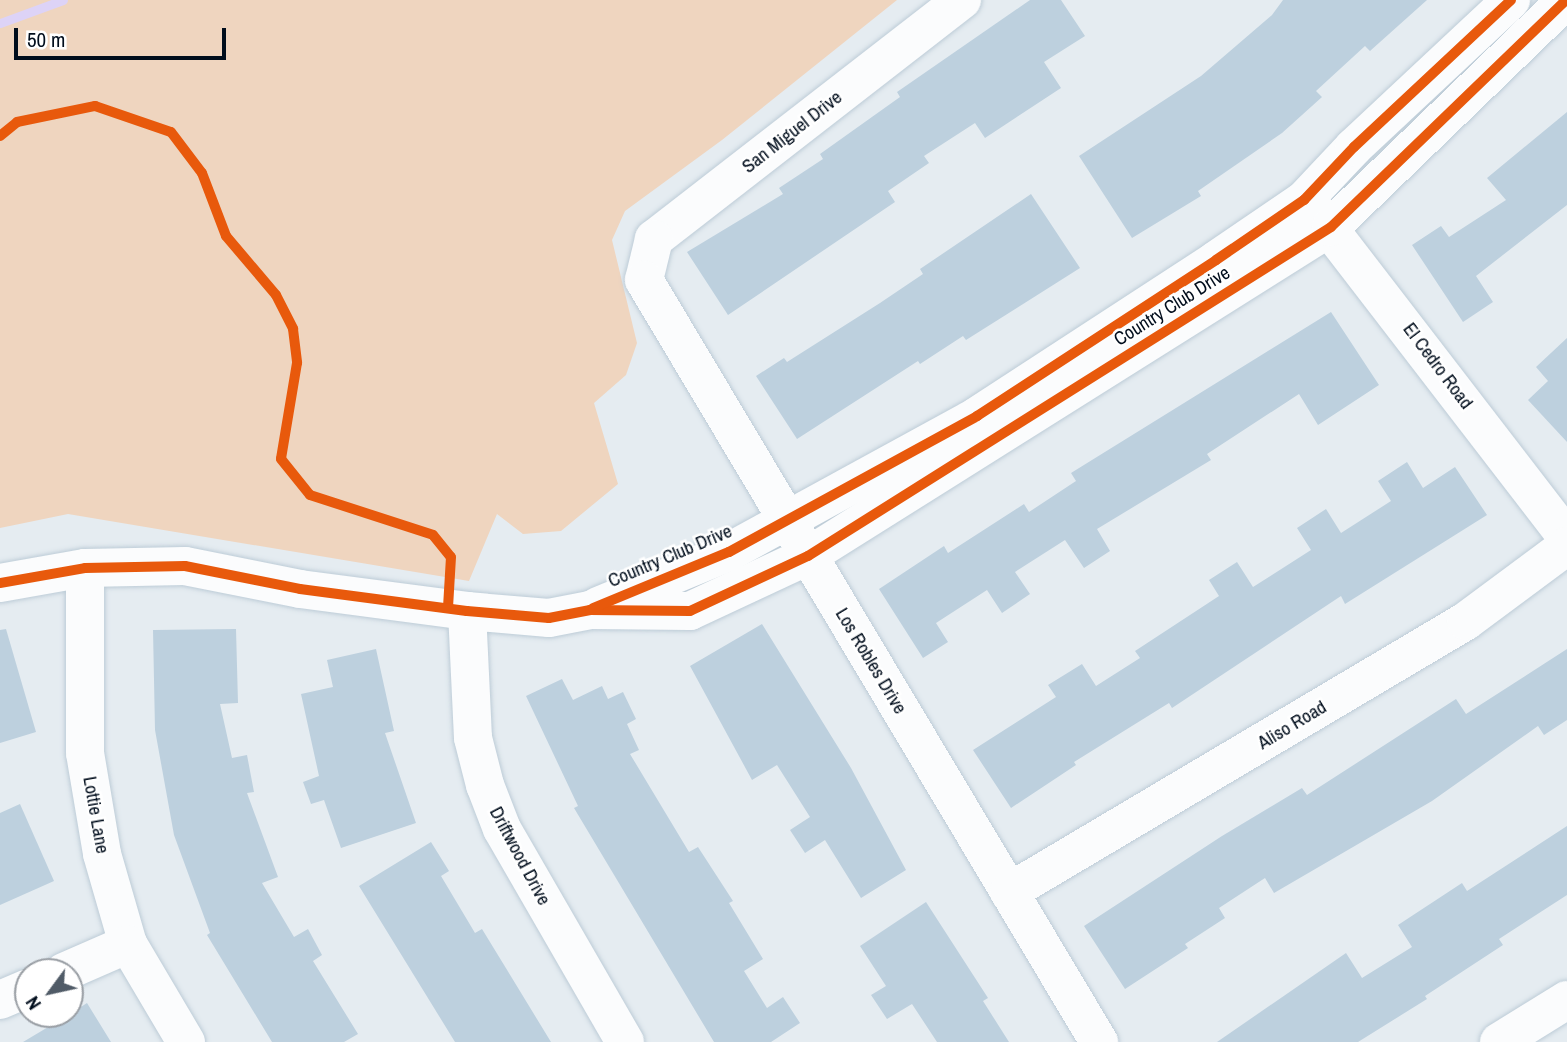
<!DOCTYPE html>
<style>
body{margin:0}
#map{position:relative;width:1567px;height:1042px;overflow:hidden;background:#e5ecf1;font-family:"Archivo Narrow",sans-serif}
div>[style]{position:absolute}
.green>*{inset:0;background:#efd5bf}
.stream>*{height:9px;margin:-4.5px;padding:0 4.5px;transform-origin:4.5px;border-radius:4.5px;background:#ddd3f7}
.building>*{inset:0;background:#bdd0de}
.roads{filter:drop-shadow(0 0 2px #bdccd7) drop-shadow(0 0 2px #bdccd7)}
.minor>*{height:38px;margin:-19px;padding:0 19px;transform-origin:19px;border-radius:19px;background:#fbfcfd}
.cycleway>*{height:10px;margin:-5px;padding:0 5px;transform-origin:5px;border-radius:5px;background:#e8590c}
span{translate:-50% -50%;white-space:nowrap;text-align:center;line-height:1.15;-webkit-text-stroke:5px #fff;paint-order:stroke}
.street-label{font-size:19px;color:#000d1c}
.north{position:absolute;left:14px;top:958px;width:70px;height:70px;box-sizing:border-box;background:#fff;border:2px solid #999ea4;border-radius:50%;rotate:237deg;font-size:19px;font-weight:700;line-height:28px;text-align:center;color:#000d1c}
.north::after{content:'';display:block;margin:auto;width:24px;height:32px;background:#505b67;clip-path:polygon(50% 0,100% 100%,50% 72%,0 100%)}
.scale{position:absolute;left:14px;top:28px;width:212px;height:32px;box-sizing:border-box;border:4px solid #000d1c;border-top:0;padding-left:9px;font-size:21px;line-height:24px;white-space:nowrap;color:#000d1c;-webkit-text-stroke:5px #fff;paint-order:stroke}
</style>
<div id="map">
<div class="green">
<i style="clip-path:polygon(0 0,897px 0,722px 140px,625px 211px,612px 240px,637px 343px,626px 375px,594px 403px,618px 484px,561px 531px,523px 534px,497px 514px,469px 581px,68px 514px,0 528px)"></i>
</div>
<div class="stream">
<i style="left:0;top:23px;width:67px;rotate:-20.1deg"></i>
</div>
<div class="building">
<i style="clip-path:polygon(1030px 0,1061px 0,1085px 36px,1044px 62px,1061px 88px,985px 138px,975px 123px,924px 156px,929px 163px,888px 191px,895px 202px,728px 315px,687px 252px,783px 194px,779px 188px,823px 159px,820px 154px,900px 97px,897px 92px)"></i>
<i style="clip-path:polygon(1283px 0,1427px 0,1370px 51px,1365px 46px,1316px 91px,1322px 97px,1282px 133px,1198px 191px,1201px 196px,1132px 238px,1079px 156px,1201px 76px,1272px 15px)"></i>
<i style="clip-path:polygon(1567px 112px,1567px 205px,1476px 276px,1493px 302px,1463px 322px,1412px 245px,1441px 226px,1449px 237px,1506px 200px,1487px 178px)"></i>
<i style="clip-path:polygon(1031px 194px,1080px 268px,966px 340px,963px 336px,920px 364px,918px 361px,797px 439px,756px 376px,784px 358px,787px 362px,880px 303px,923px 274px,920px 269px)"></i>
<i style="clip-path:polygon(1331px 312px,1379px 385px,1318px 425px,1299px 394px,1207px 454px,1211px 460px,1097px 529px,1110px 551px,1084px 568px,1065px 540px,1015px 572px,1030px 594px,1002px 613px,987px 590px,936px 623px,948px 642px,923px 658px,879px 589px,944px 546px,948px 553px,1024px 504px,1029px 512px,1076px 481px,1071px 473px)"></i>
<i style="clip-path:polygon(1567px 338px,1567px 442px,1528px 400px,1548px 381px,1536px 367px)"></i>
<i style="clip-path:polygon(1407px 462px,1423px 488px,1455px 467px,1487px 515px,1345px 604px,1341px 596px,1172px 708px,1169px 703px,1074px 762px,1076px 765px,1011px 808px,973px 750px,1056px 697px,1048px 685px,1082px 664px,1096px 686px,1140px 658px,1135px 651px,1219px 596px,1209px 580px,1237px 562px,1253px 587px,1311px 550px,1297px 528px,1326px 509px,1341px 533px,1391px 501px,1378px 481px)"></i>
<i style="clip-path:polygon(762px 624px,851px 768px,906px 870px,861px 898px,825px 840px,805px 853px,790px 830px,810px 817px,777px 765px,752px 780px,690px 666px)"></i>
<i style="clip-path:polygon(6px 629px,36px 732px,0 743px,0 630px)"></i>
<i style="clip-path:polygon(236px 629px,238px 703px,220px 704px,232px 758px,247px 755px,254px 792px,247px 793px,278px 877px,262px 883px,294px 937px,308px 929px,322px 955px,313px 961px,358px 1034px,344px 1042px,272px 1042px,207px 935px,210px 933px,174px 835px,155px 730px,153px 630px)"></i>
<i style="clip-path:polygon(376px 649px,394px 731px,385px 733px,416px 823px,341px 848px,324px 800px,311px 804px,303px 782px,319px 776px,301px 694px,333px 687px,327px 660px)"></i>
<i style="clip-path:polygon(1567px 649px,1567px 720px,1544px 735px,1538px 726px,1432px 801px,1274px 893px,1265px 878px,1219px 908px,1225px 918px,1185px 944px,1188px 948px,1125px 989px,1084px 926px,1222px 836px,1302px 788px,1307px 795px,1456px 699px,1466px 714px)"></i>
<i style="clip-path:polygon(562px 679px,573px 700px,602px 686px,608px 699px,623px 692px,636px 719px,627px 724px,639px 750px,630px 754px,689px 852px,698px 847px,733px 901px,729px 903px,763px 959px,744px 971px,767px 1008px,783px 997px,800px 1023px,771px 1042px,714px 1042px,574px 808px,578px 806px,526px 696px)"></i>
<i style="clip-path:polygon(20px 804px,54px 881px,0 905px,0 813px)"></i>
<i style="clip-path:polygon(1567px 826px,1567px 895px,1499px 939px,1503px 945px,1425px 996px,1427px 999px,1358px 1042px,1217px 1042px,1346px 953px,1362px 978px,1412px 947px,1398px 925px,1462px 883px,1467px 891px)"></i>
<i style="clip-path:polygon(431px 842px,449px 871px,441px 876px,475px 933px,482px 929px,551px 1042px,455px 1042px,359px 886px)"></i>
<i style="clip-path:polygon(926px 902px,988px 998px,983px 1001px,1009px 1042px,937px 1042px,912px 1004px,887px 1019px,871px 995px,886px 986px,860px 946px)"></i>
<i style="clip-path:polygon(87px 1003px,111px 1042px,23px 1042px,70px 1014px)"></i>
</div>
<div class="roads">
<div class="minor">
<i style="left:962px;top:0;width:390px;rotate:142.2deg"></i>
<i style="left:654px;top:239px;width:42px;rotate:103.7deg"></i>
<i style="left:644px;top:280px;width:888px;rotate:59.16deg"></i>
<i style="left:1314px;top:209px;width:414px;rotate:52.4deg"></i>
<i style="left:85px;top:568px;width:185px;rotate:90deg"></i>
<i style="left:85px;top:753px;width:102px;rotate:80.4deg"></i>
<i style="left:102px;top:854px;width:94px;rotate:73.9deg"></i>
<i style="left:128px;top:944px;width:114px;rotate:59.4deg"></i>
<i style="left:0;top:583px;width:86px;rotate:-10deg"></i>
<i style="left:85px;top:568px;width:100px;rotate:-1.1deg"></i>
<i style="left:185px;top:566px;width:117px;rotate:11.3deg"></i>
<i style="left:300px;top:589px;width:168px;rotate:7.5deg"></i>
<i style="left:467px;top:611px;width:82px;rotate:4.9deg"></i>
<i style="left:549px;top:618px;width:42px;rotate:-11deg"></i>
<i style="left:590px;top:610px;width:100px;rotate:0.6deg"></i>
<i style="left:690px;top:611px;width:130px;rotate:-25deg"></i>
<i style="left:808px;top:556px;width:618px;rotate:-32.17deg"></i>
<i style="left:1331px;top:227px;width:327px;rotate:-44deg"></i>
<i style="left:598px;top:606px;width:142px;rotate:-22.4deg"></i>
<i style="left:729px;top:552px;width:283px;rotate:-28.7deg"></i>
<i style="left:977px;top:416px;width:285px;rotate:-33.1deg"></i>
<i style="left:1216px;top:260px;width:107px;rotate:-34.3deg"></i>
<i style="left:1304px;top:200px;width:73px;rotate:-46.7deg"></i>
<i style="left:1354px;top:147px;width:215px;rotate:-43.1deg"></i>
<i style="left:467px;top:611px;width:127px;rotate:87.3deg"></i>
<i style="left:473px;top:738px;width:49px;rotate:75.7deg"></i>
<i style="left:485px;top:785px;width:47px;rotate:68.9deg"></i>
<i style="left:502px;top:829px;width:246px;rotate:60deg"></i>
<i style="left:1009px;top:892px;width:531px;rotate:-30.67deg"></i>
<i style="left:1466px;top:621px;width:126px;rotate:-36.6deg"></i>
<i style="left:64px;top:972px;width:70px;rotate:-23.6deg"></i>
<i style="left:0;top:1000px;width:30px;rotate:-23deg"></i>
<i style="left:1499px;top:1042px;width:80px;rotate:-31.7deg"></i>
</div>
</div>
<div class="cycleway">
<i style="left:0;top:136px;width:22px;rotate:-39deg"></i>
<i style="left:17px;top:122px;width:80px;rotate:-11.6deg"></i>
<i style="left:95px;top:106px;width:80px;rotate:18.9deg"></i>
<i style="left:171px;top:132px;width:51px;rotate:52.9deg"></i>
<i style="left:202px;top:173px;width:67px;rotate:69.1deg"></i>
<i style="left:226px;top:236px;width:77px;rotate:49.7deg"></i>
<i style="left:276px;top:295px;width:38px;rotate:63deg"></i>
<i style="left:293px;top:329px;width:34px;rotate:83deg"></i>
<i style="left:297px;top:363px;width:97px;rotate:99.5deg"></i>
<i style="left:281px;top:459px;width:46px;rotate:51.1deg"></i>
<i style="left:310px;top:495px;width:129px;rotate:18deg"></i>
<i style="left:433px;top:535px;width:28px;rotate:51deg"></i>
<i style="left:451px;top:557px;width:51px;rotate:93.4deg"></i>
<i style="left:0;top:583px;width:86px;rotate:-10deg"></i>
<i style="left:85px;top:568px;width:100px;rotate:-1.1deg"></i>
<i style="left:185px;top:566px;width:117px;rotate:11.3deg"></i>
<i style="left:300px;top:589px;width:168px;rotate:7.5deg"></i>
<i style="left:467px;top:611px;width:82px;rotate:4.9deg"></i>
<i style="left:549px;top:618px;width:42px;rotate:-11deg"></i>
<i style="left:590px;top:610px;width:100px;rotate:0.6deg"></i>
<i style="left:690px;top:611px;width:130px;rotate:-25deg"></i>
<i style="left:808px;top:556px;width:618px;rotate:-32.17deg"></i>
<i style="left:1331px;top:227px;width:327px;rotate:-44deg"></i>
<i style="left:593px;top:608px;width:147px;rotate:-22.4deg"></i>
<i style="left:729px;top:552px;width:283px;rotate:-28.7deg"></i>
<i style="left:977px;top:416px;width:285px;rotate:-33.1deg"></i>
<i style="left:1216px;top:260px;width:107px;rotate:-34.3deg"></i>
<i style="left:1304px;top:200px;width:73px;rotate:-46.7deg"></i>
<i style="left:1354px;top:147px;width:215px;rotate:-43.1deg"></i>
</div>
<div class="street-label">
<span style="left:792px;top:132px;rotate:-38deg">San Miguel Drive</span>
<span style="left:1172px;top:306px;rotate:-32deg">Country Club Drive</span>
<span style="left:1438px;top:366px;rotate:53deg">El Cedro Road</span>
<span style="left:670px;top:556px;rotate:-23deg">Country Club Drive</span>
<span style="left:871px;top:661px;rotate:59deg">Los Robles Drive</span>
<span style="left:1292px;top:725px;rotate:-31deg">Aliso Road</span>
<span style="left:96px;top:815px;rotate:80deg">Lottie Lane</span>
<span style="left:520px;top:856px;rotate:62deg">Driftwood Drive</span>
</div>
<div class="north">N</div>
<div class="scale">50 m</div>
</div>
